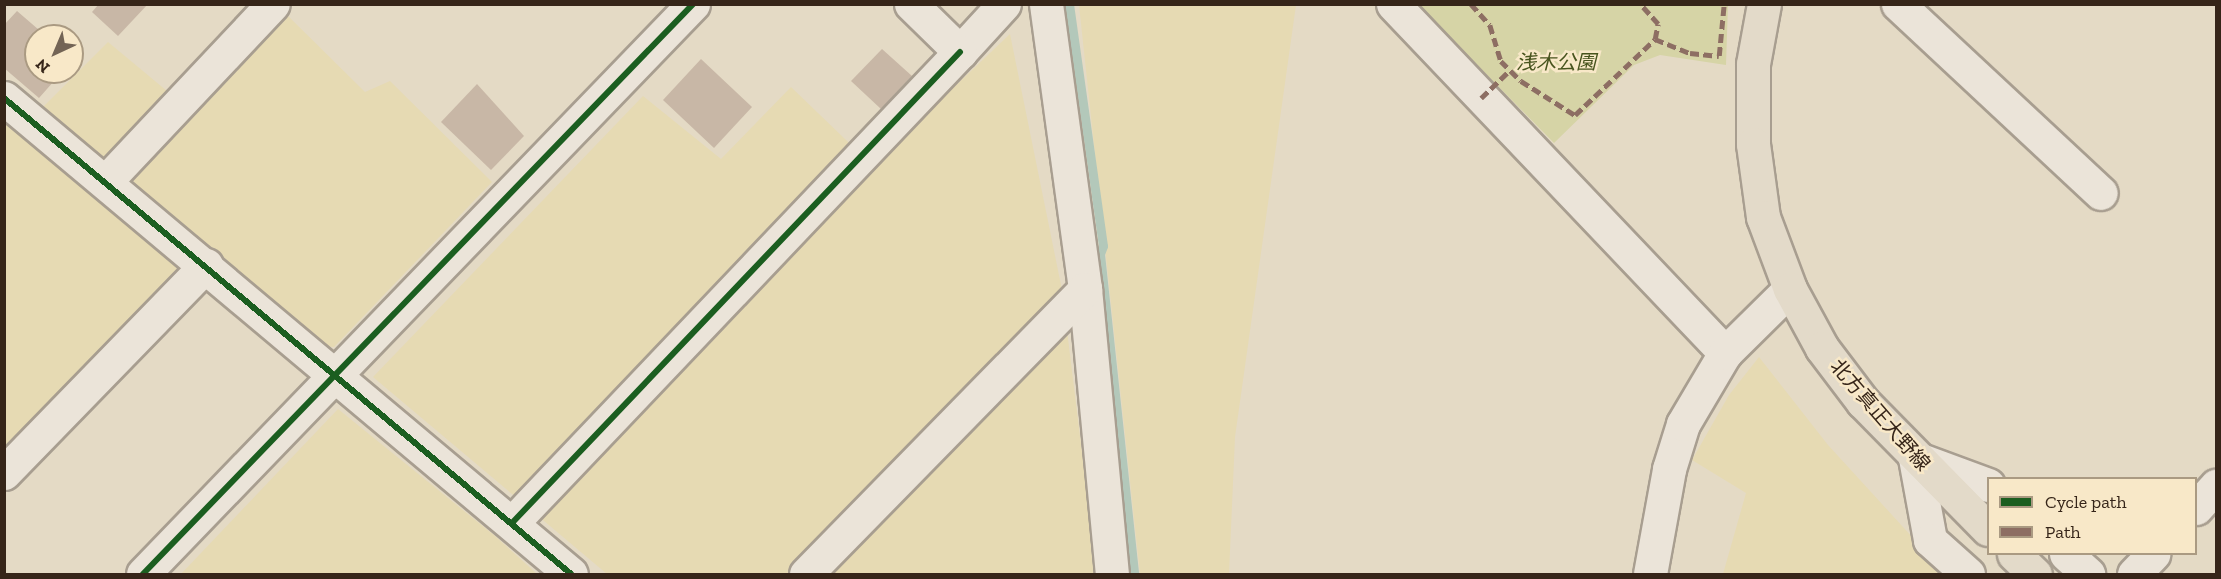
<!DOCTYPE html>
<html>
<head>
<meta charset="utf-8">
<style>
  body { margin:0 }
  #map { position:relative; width:2221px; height:579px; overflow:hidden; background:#e4dac5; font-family:"Zilla Slab","Noto Sans JP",serif }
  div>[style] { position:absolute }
  .farmland>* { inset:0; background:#e6dab3 }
  .green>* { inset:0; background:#d6d4a6 }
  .stream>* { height:9px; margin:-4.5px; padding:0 4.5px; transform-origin:4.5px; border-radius:4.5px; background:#b3c8ba }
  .building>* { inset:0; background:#c8b7a6 }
  .roads { filter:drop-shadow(2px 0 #a89e90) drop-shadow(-2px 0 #a89e90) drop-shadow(0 2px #a89e90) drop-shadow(0 -2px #a89e90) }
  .minor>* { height:33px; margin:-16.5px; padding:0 16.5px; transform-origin:16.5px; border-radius:16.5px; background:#ebe4d9 }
  .major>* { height:33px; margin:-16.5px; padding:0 16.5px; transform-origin:16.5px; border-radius:16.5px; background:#e3dac9 }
  .quiet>* { height:4.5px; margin-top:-2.25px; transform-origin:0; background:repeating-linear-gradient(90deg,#8d6e63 0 9px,transparent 0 13.5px) }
  .cycleway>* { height:6px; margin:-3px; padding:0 3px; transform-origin:3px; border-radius:3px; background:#1b5e20 }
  span { translate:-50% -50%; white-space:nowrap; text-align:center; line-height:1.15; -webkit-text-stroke:5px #f8e8c8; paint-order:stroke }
  .park-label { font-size:20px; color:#48541e; font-style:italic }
  .street-label { font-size:20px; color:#362519 }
  .frame { position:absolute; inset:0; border:6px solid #362519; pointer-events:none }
  .legend { position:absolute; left:1987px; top:477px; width:210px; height:78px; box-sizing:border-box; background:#f8e8c8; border:2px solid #aa9a82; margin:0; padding:8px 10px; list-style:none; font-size:18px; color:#362519 }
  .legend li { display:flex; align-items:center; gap:12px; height:30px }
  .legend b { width:30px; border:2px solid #aa9a82 }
  .north { position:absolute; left:24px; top:24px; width:60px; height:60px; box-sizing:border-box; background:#f8e8c8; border:2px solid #aa9a82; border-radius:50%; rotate:224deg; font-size:16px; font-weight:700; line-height:24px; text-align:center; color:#362519 }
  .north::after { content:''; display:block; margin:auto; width:21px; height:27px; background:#736455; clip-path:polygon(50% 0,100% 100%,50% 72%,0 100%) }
</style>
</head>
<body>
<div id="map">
  <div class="farmland">
    <i style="clip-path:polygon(1079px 5px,1296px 5px,1235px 437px,1229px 574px,1140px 574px)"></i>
    <i style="clip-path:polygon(283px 11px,365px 92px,390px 81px,492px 182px,334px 347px,313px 346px,130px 187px,135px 163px)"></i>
    <i style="clip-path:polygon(1010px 34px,1062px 290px,1097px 574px,607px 574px,373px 377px,643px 96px,721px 159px,791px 87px,872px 165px)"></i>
    <i style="clip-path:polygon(108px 42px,173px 96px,115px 159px,99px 160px,43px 107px)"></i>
    <i style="clip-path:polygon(5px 108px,182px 258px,180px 274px,5px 458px)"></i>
    <i style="clip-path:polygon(1759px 357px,1828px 445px,1946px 574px,1723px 574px,1746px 493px,1692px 460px,1729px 395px)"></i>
    <i style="clip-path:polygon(338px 409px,495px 536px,537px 574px,181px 574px)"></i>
  </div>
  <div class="green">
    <i style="clip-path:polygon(1418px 5px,1728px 5px,1726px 65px,1660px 55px,1634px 65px,1554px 143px)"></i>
  </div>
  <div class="stream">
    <i style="left:1069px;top:4px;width:244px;rotate:82deg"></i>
    <i style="left:1103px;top:246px;width:9px;rotate:111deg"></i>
    <i style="left:1100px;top:254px;width:322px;rotate:83.9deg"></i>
  </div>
  <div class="building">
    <i style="clip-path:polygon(99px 4px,148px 4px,118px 36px,92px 12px)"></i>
    <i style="clip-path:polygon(17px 11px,46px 36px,36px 36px,36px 72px,62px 72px,39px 98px,4px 68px,4px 25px)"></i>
    <i style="clip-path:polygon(882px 49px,912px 76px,881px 109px,851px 81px)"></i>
    <i style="clip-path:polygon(701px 59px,752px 107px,714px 148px,663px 100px)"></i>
    <i style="clip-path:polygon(477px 84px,524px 136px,491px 170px,441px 122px)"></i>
  </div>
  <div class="roads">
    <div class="minor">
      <i style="left:911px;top:4px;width:69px;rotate:44.4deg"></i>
      <i style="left:960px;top:52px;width:65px;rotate:-47.5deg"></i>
      <i style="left:1046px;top:4px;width:288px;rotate:82.2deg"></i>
      <i style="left:1085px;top:289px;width:286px;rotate:84.6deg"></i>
      <i style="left:1393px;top:4px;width:482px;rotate:46.4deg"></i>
      <i style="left:1898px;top:4px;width:277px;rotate:43deg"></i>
      <i style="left:4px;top:98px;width:740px;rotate:40.01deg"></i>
      <i style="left:106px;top:181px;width:243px;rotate:-46.7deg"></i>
      <i style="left:1915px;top:458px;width:83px;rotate:79.6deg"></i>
      <i style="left:1930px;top:540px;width:51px;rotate:41.8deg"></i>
      <i style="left:1915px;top:458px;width:78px;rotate:20.3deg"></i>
      <i style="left:4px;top:473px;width:290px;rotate:-45.8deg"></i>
      <i style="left:2196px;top:508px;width:30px;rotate:-48deg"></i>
      <i style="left:512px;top:523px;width:650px;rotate:-46.43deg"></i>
      <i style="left:2066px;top:554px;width:30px;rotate:42deg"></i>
      <i style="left:143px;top:574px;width:792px;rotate:-46.02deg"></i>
      <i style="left:806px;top:574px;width:399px;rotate:-45.6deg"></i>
      <i style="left:1650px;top:574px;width:107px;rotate:-79.7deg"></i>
      <i style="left:1669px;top:469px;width:47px;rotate:-72.7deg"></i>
      <i style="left:1683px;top:424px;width:82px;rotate:-59.4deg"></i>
      <i style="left:1725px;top:353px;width:91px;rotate:-44.6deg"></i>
      <i style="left:2134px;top:574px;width:28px;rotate:-46deg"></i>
    </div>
    <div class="major">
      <i style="left:1764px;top:4px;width:61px;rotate:100.4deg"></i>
      <i style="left:1753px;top:64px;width:80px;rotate:90deg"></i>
      <i style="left:1753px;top:144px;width:74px;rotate:82.2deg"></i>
      <i style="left:1763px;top:217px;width:77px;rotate:69.4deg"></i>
      <i style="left:1790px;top:289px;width:67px;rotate:61.5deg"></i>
      <i style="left:1822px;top:348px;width:68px;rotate:52.8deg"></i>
      <i style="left:1863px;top:402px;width:178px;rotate:45.5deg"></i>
      <i style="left:2014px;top:554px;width:29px;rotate:44deg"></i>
    </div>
  </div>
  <div class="quiet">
    <i style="left:1471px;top:4px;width:28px;rotate:48deg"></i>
    <i style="left:1490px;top:25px;width:38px;rotate:73deg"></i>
    <i style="left:1501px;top:61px;width:28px;rotate:45deg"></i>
    <i style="left:1521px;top:81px;width:64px;rotate:32.2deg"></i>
    <i style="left:1575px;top:115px;width:110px;rotate:-43.5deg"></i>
    <i style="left:1655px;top:39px;width:15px;rotate:-79deg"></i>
    <i style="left:1658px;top:24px;width:27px;rotate:-132deg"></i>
    <i style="left:1655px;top:39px;width:38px;rotate:22deg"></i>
    <i style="left:1690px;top:53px;width:29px;rotate:6deg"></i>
    <i style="left:1719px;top:56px;width:52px;rotate:-84.5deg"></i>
    <i style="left:1481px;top:98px;width:40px;rotate:-44deg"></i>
  </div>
  <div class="cycleway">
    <i style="left:4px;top:98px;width:740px;rotate:40.01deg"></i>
    <i style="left:512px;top:523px;width:650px;rotate:-46.43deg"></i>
    <i style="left:143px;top:574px;width:792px;rotate:-46.02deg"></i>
  </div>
  <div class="park-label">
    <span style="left:1556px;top:62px">浅木公園</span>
  </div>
  <div class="street-label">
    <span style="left:1880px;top:415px;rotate:49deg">北方真正大野線</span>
  </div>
  <div class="frame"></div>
  <ul class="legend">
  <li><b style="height:8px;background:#1b5e20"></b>Cycle path</li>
  <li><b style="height:8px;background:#8d6e63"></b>Path</li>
  </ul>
  <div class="north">N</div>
</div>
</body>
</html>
